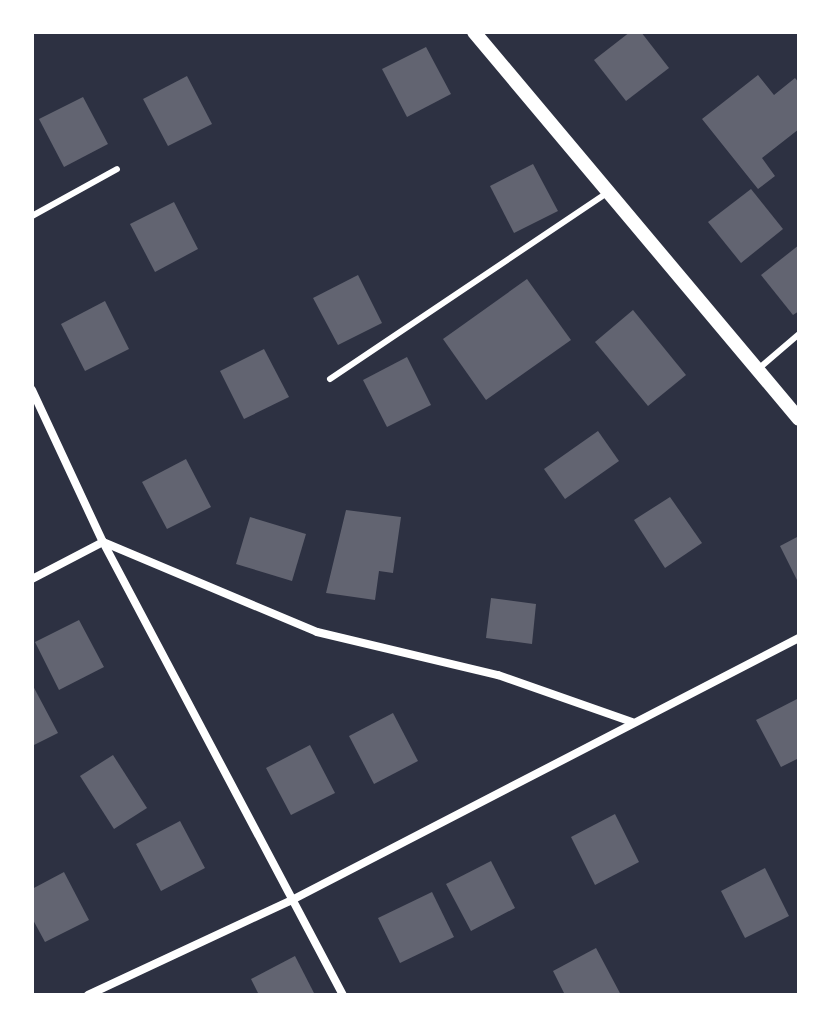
<!DOCTYPE html>
<html>
<head>
<meta charset="utf-8">
<style>
  body { margin:0 }
  #map { position:relative; width:831px; height:1027px; overflow:hidden; background:#2d3142; font-family:"Nunito Sans",sans-serif }
  div>[style] { position:absolute }
  .building>* { inset:0; background:#626471 }
  .service>* { height:6px; margin:-3px; padding:0 3px; transform-origin:3px; border-radius:3px; background:#fff }
  .minor>* { height:8px; margin:-4px; padding:0 4px; transform-origin:4px; border-radius:4px; background:#fff }
  .tertiary>* { height:14px; margin:-7px; padding:0 7px; transform-origin:7px; border-radius:7px; background:#fff }
  span { translate:-50% -50%; white-space:nowrap; text-align:center; line-height:1.15; -webkit-text-stroke:6px #fff; paint-order:stroke }
  .frame { position:absolute; inset:0; border:34px solid #fff; pointer-events:none }
</style>
</head>
<body>
<div id="map">
  <div class="building">
    <i style="clip-path:polygon(630px 32px,641px 32px,669px 68px,626px 101px,594px 60px)"></i>
    <i style="clip-path:polygon(426px 47px,451px 94px,407px 117px,382px 69px)"></i>
    <i style="clip-path:polygon(758px 75px,774px 95px,795px 78px,799px 83px,799px 129px,762px 158px,775px 176px,758px 189px,702px 119px)"></i>
    <i style="clip-path:polygon(187px 76px,212px 124px,168px 146px,143px 99px)"></i>
    <i style="clip-path:polygon(83px 97px,108px 144px,64px 167px,39px 119px)"></i>
    <i style="clip-path:polygon(533px 164px,558px 211px,514px 233px,490px 186px)"></i>
    <i style="clip-path:polygon(751px 189px,783px 229px,741px 263px,708px 222px)"></i>
    <i style="clip-path:polygon(174px 202px,198px 249px,155px 272px,130px 224px)"></i>
    <i style="clip-path:polygon(799px 245px,799px 311px,793px 315px,761px 275px)"></i>
    <i style="clip-path:polygon(358px 275px,382px 323px,338px 345px,313px 298px)"></i>
    <i style="clip-path:polygon(527px 279px,571px 340px,486px 400px,443px 339px)"></i>
    <i style="clip-path:polygon(105px 301px,129px 349px,85px 371px,61px 324px)"></i>
    <i style="clip-path:polygon(633px 310px,686px 375px,648px 406px,595px 342px)"></i>
    <i style="clip-path:polygon(264px 349px,289px 397px,244px 419px,220px 371px)"></i>
    <i style="clip-path:polygon(407px 357px,431px 405px,387px 427px,363px 380px)"></i>
    <i style="clip-path:polygon(598px 431px,619px 461px,565px 499px,544px 469px)"></i>
    <i style="clip-path:polygon(186px 459px,211px 507px,167px 529px,142px 482px)"></i>
    <i style="clip-path:polygon(670px 497px,702px 543px,665px 568px,634px 520px)"></i>
    <i style="clip-path:polygon(346px 510px,401px 517px,393px 573px,379px 571px,375px 600px,326px 593px)"></i>
    <i style="clip-path:polygon(250px 517px,306px 534px,292px 581px,236px 564px)"></i>
    <i style="clip-path:polygon(799px 536px,799px 584px,780px 546px)"></i>
    <i style="clip-path:polygon(491px 598px,536px 604px,532px 644px,486px 638px)"></i>
    <i style="clip-path:polygon(79px 620px,104px 667px,59px 690px,35px 642px)"></i>
    <i style="clip-path:polygon(32px 684px,58px 733px,32px 746px)"></i>
    <i style="clip-path:polygon(799px 698px,799px 758px,781px 767px,756px 720px)"></i>
    <i style="clip-path:polygon(393px 713px,418px 761px,374px 784px,349px 736px)"></i>
    <i style="clip-path:polygon(310px 745px,335px 793px,291px 815px,266px 768px)"></i>
    <i style="clip-path:polygon(113px 755px,147px 808px,114px 829px,80px 776px)"></i>
    <i style="clip-path:polygon(615px 814px,639px 862px,595px 885px,571px 837px)"></i>
    <i style="clip-path:polygon(180px 821px,205px 868px,161px 891px,136px 844px)"></i>
    <i style="clip-path:polygon(491px 861px,515px 908px,471px 931px,446px 884px)"></i>
    <i style="clip-path:polygon(765px 868px,789px 916px,745px 938px,721px 891px)"></i>
    <i style="clip-path:polygon(64px 872px,89px 920px,45px 942px,32px 918px,32px 889px)"></i>
    <i style="clip-path:polygon(432px 892px,454px 937px,400px 963px,378px 918px)"></i>
    <i style="clip-path:polygon(596px 948px,621px 995px,565px 995px,553px 971px)"></i>
    <i style="clip-path:polygon(295px 956px,315px 995px,259px 995px,251px 979px)"></i>
  </div>
  <div class="service">
    <i style="left:32px;top:216px;width:97px;rotate:-28.9deg"></i>
    <i style="left:757px;top:370px;width:55px;rotate:-40.6deg"></i>
    <i style="left:330px;top:379px;width:334px;rotate:-33.9deg"></i>
  </div>
  <div class="minor">
    <i style="left:32px;top:390px;width:168px;rotate:65deg"></i>
    <i style="left:103px;top:542px;width:513px;rotate:62.09deg"></i>
    <i style="left:32px;top:579px;width:80px;rotate:-27.5deg"></i>
    <i style="left:103px;top:542px;width:232px;rotate:22.8deg"></i>
    <i style="left:317px;top:632px;width:186px;rotate:13.4deg"></i>
    <i style="left:498px;top:675px;width:142px;rotate:19.3deg"></i>
    <i style="left:88px;top:995px;width:223px;rotate:-25deg"></i>
    <i style="left:290px;top:901px;width:573px;rotate:-27.33deg"></i>
  </div>
  <div class="tertiary">
    <i style="left:474px;top:32px;width:505px;rotate:49.98deg"></i>
  </div>
  <div class="frame"></div>
</div>
</body>
</html>
